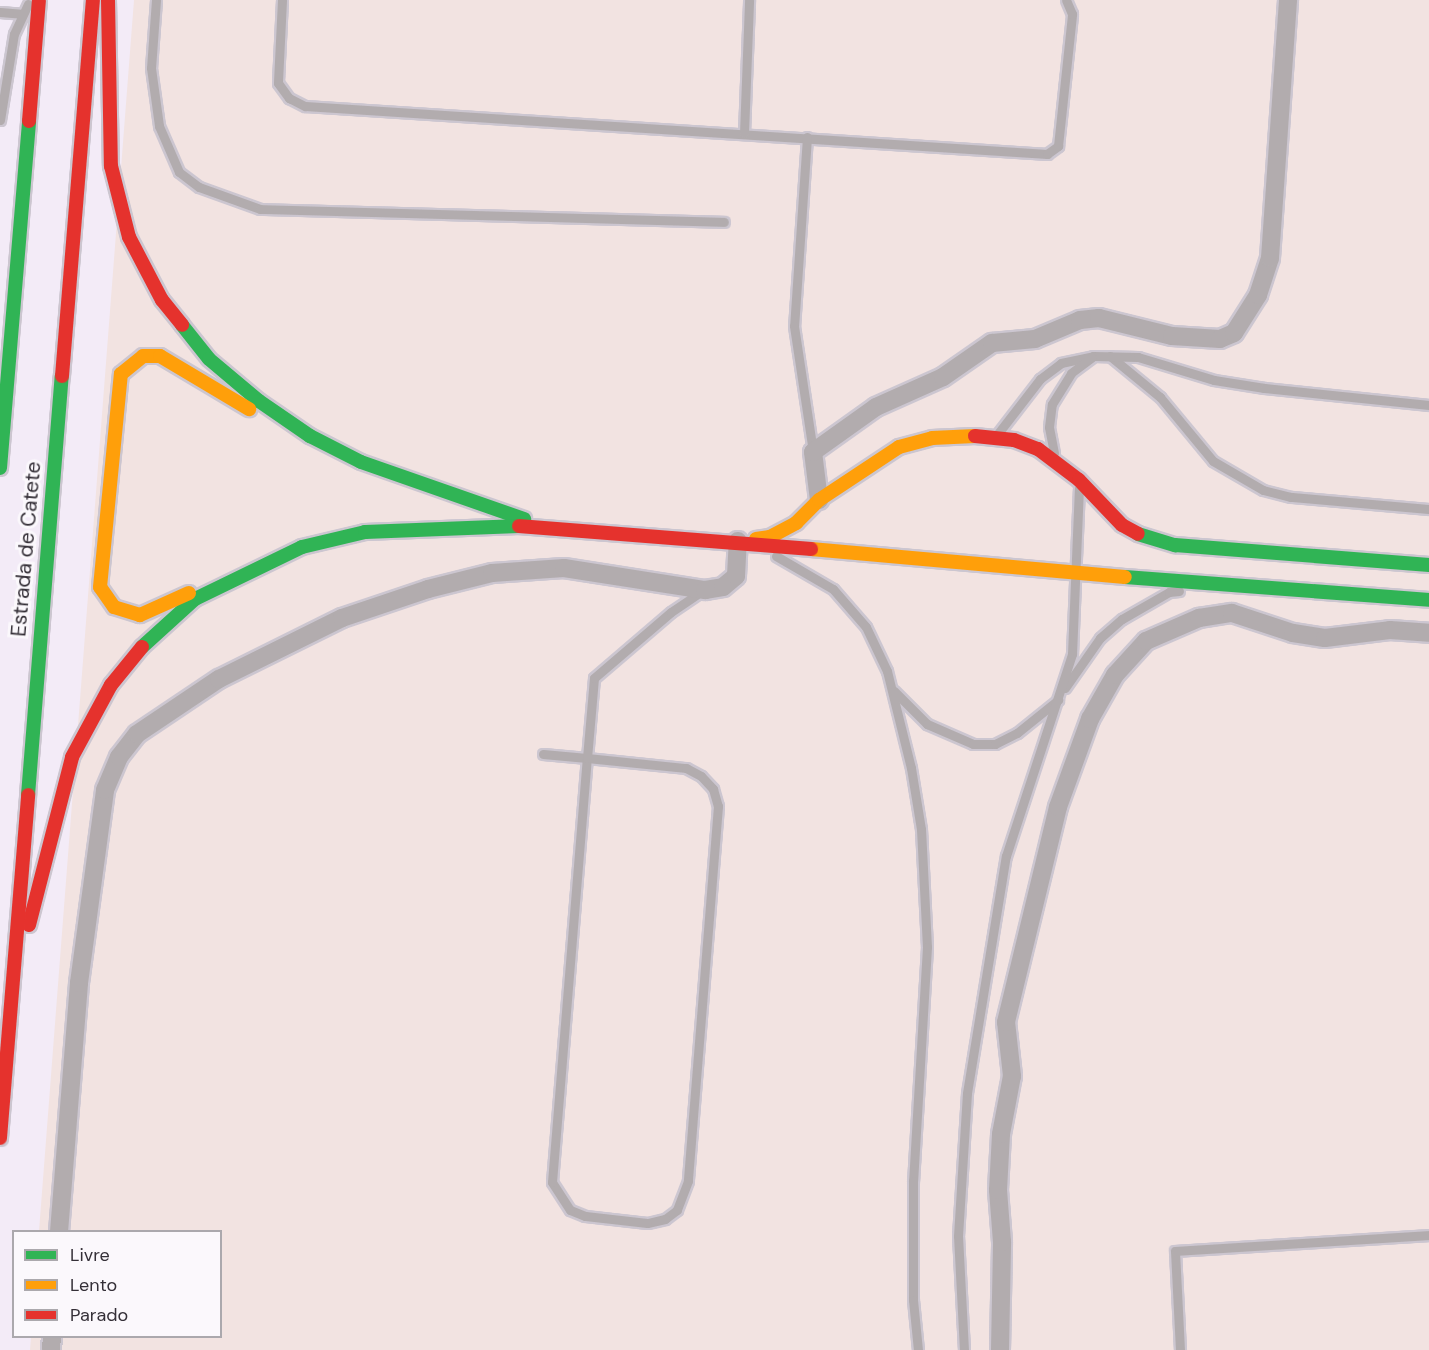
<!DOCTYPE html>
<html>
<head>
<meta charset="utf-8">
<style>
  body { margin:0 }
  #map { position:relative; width:1429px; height:1350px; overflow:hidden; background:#f3ebf7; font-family:"DM Sans",sans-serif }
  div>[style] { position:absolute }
  .industrial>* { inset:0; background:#f2e3e1 }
  .roads { filter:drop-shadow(2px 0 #ccc6d0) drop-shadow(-2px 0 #ccc6d0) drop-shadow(0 2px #ccc6d0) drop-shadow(0 -2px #ccc6d0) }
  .lane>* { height:9px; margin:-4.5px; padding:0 4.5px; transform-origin:4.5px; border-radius:4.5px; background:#b2acae }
  .street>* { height:18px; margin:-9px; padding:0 9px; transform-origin:9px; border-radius:9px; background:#b2acae }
  .fast>* { height:14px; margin:-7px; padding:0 7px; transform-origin:7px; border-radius:7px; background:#30b455 }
  .slow>* { height:14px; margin:-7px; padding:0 7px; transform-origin:7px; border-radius:7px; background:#ff9f0a }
  .jam>* { height:14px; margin:-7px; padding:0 7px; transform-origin:7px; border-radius:7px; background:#e5322d }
  span { translate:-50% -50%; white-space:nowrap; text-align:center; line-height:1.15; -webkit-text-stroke:6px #fbf8fc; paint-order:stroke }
  .street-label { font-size:21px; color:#342f37 }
  .legend { position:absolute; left:12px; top:1230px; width:210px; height:108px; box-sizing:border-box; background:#fbf8fc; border:2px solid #aba8ad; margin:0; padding:8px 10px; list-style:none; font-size:18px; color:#342f37 }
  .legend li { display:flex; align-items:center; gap:12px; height:30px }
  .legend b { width:30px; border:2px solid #aba8ad }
</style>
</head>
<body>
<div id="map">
  <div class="industrial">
    <i style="clip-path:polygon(134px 0,1429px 0,1429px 1350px,30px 1350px,31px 1337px,220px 1336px,220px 1232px,39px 1231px)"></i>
  </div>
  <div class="roads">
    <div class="lane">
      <i style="left:156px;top:0;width:68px;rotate:94.2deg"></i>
      <i style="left:151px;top:68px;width:59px;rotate:82.1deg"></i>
      <i style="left:159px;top:126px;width:50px;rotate:66.5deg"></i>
      <i style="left:179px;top:172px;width:25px;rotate:37deg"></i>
      <i style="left:199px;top:187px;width:65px;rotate:19.8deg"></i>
      <i style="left:260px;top:209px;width:464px;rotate:1.6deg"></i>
      <i style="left:282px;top:0;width:83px;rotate:92.8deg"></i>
      <i style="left:278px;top:83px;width:19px;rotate:54deg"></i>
      <i style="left:289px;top:98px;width:18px;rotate:27deg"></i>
      <i style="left:305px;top:106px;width:744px;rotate:3.7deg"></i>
      <i style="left:1047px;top:154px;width:14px;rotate:-36deg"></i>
      <i style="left:1058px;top:146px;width:133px;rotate:-83.9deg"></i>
      <i style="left:1072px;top:14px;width:15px;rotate:-113deg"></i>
      <i style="left:0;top:12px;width:21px;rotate:5deg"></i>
      <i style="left:0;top:120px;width:87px;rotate:-80.8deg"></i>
      <i style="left:14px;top:34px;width:33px;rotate:-65deg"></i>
      <i style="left:744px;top:133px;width:133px;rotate:-87.8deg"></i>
      <i style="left:807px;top:137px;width:189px;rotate:93.9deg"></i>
      <i style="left:794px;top:326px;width:127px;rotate:81.4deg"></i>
      <i style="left:1110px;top:356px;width:65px;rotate:39.4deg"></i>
      <i style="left:1160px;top:397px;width:83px;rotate:50.4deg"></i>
      <i style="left:1213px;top:461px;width:58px;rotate:30.1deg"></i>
      <i style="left:1263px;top:490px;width:29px;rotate:14deg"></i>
      <i style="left:1291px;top:497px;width:139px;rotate:5deg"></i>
      <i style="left:996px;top:436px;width:72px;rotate:-52.3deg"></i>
      <i style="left:1040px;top:379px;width:26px;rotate:-37deg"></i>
      <i style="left:1061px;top:363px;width:33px;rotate:-12deg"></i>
      <i style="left:1093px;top:356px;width:45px;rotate:1.3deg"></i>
      <i style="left:1138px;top:357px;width:79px;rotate:16.8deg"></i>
      <i style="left:1214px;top:380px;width:51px;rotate:9.1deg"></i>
      <i style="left:1264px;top:388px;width:166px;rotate:5.9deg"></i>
      <i style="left:1054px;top:453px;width:26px;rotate:-101deg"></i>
      <i style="left:1049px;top:427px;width:23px;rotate:-83deg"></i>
      <i style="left:1052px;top:404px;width:36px;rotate:-58deg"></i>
      <i style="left:1071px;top:373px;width:26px;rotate:-37deg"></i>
      <i style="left:776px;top:556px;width:66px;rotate:30.1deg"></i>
      <i style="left:833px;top:589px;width:50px;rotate:49deg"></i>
      <i style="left:866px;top:627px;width:49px;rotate:64.5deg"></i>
      <i style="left:887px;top:671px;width:100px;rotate:76.1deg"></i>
      <i style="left:911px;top:768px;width:62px;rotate:80.7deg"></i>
      <i style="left:921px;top:829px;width:118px;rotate:87.1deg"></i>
      <i style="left:927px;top:947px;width:234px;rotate:93.4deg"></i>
      <i style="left:913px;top:1181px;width:119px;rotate:90deg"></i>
      <i style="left:913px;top:1300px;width:50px;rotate:84.3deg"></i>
      <i style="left:1065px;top:688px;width:61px;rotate:-55deg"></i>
      <i style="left:1100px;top:638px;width:29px;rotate:-41deg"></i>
      <i style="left:1122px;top:619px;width:54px;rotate:-29.9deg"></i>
      <i style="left:1169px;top:592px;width:10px;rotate:-6deg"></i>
      <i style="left:894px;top:691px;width:47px;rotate:45deg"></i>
      <i style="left:927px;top:724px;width:50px;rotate:23.5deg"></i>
      <i style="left:973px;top:744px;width:22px"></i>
      <i style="left:995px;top:744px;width:25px;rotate:-27deg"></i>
      <i style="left:1017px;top:733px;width:53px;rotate:-38.8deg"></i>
      <i style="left:543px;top:754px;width:44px;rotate:5.2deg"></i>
      <i style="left:587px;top:758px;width:100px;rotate:5.8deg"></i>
      <i style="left:686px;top:768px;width:17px;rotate:28deg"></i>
      <i style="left:701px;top:776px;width:18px;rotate:47deg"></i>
      <i style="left:713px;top:789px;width:18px;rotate:74deg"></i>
      <i style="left:718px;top:806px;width:376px;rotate:94.6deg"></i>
      <i style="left:688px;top:1181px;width:31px;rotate:111deg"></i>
      <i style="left:677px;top:1210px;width:15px;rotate:143deg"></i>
      <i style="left:665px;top:1219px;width:18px;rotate:167deg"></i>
      <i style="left:647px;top:1223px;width:62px;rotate:-173.6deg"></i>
      <i style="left:585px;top:1216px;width:16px;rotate:-158deg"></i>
      <i style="left:570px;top:1210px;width:33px;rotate:-123deg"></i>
      <i style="left:552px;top:1182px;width:425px;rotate:-85.3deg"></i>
      <i style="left:587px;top:758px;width:80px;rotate:-85deg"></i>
      <i style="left:594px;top:678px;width:101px;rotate:-40.6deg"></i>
      <i style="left:671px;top:612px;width:40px;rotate:-34deg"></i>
      <i style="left:964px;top:1350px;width:114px;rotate:-93deg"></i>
      <i style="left:958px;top:1236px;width:143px;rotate:-86.4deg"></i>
      <i style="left:967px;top:1093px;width:240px;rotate:-80.7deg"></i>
      <i style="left:1006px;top:856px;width:213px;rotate:-71.9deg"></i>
      <i style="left:1072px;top:654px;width:166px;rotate:-87.6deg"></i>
      <i style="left:1180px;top:1350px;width:99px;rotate:-92.9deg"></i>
      <i style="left:1175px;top:1251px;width:255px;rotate:-3.6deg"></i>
    </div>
    <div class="street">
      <i style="left:819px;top:500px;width:48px;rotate:-97.1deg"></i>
      <i style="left:813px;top:452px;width:77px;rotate:-35.5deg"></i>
      <i style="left:876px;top:407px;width:73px;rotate:-24.1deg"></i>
      <i style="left:943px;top:377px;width:60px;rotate:-34.8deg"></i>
      <i style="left:992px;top:343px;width:43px;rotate:-5.3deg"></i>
      <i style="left:1035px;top:339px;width:49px;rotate:-22.9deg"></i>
      <i style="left:1080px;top:320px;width:19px;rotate:-6deg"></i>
      <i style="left:1099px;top:318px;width:75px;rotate:13.9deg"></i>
      <i style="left:1172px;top:336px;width:48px;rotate:3.6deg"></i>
      <i style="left:1220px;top:339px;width:15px;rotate:-23deg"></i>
      <i style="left:1234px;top:333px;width:45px;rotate:-57.7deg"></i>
      <i style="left:1258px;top:295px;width:39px;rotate:-72deg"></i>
      <i style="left:1270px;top:258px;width:259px;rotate:-86deg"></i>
      <i style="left:59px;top:1232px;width:250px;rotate:-85.4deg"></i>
      <i style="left:79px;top:983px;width:195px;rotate:-82.3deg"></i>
      <i style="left:105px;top:790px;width:36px;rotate:-67deg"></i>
      <i style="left:119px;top:757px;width:29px;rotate:-52deg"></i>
      <i style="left:137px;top:734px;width:99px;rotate:-33.9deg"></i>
      <i style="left:219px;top:679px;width:137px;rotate:-26.4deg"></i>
      <i style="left:342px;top:618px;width:91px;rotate:-18.6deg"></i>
      <i style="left:428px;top:589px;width:66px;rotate:-14deg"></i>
      <i style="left:492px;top:573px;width:72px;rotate:-4deg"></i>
      <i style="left:564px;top:568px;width:143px;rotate:8.9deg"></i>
      <i style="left:705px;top:590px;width:18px;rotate:-9deg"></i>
      <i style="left:723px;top:587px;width:17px;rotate:-40deg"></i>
      <i style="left:736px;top:576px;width:35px;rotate:-87deg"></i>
      <i style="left:51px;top:1350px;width:14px;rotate:-86deg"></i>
      <i style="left:1000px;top:1350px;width:108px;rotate:-88.9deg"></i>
      <i style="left:1002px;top:1242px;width:52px;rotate:-94.4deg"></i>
      <i style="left:998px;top:1190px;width:56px;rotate:-86.9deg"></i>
      <i style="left:1001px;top:1134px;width:59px;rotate:-79.3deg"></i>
      <i style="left:1012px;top:1076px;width:54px;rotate:-96.3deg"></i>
      <i style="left:1006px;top:1022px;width:221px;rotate:-76.4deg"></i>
      <i style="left:1058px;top:807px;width:94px;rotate:-70deg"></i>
      <i style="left:1090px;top:719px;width:51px;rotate:-60.4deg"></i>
      <i style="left:1115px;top:675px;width:46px;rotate:-47.6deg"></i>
      <i style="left:1146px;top:641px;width:58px;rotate:-23.5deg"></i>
      <i style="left:1199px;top:618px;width:33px;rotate:-9deg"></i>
      <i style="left:1232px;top:613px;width:64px;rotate:18.2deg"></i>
      <i style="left:1293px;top:633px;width:32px;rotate:9deg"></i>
      <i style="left:1325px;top:638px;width:65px;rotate:-7deg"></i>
      <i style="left:1390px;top:630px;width:39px;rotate:4deg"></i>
    </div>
    <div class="fast">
      <i style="left:182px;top:325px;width:43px;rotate:51.5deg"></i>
      <i style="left:209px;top:359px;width:65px;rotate:40deg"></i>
      <i style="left:259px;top:401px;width:62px;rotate:34.5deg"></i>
      <i style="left:310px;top:436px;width:57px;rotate:27deg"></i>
      <i style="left:361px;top:462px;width:173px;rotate:19.3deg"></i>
      <i style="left:0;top:468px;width:348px;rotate:-85.2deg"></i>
      <i style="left:1138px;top:534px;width:39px;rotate:17deg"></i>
      <i style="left:1175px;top:545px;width:255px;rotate:4.5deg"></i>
      <i style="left:1125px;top:577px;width:305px;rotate:4.3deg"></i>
      <i style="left:142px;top:647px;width:72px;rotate:-42.2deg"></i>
      <i style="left:195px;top:599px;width:119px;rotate:-25.9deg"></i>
      <i style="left:302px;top:547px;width:65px;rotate:-13.4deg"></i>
      <i style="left:365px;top:532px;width:154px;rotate:-2.2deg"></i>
      <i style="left:28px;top:795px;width:420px;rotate:-85.4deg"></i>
    </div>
    <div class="slow">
      <i style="left:756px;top:539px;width:14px;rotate:-8deg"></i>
      <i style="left:770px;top:537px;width:30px;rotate:-28deg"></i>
      <i style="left:796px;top:523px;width:33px;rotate:-45deg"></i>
      <i style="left:819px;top:500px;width:96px;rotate:-33.5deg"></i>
      <i style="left:899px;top:447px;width:34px;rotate:-15deg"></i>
      <i style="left:932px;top:438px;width:43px;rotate:-2.7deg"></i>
      <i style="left:811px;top:549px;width:315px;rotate:5.1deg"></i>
      <i style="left:189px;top:593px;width:54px;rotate:155.8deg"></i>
      <i style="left:140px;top:615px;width:27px;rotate:-163deg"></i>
      <i style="left:114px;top:607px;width:24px;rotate:-125deg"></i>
      <i style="left:100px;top:587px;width:214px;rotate:-84.4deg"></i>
      <i style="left:121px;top:374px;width:28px;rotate:-39deg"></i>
      <i style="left:143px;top:356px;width:17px"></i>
      <i style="left:160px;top:356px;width:104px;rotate:30.8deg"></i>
    </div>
    <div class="jam">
      <i style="left:108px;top:0;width:166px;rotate:89deg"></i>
      <i style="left:111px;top:166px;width:73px;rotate:75.8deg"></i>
      <i style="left:129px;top:237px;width:71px;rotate:62.4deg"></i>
      <i style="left:162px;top:300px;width:32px;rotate:51deg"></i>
      <i style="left:29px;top:121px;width:121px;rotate:-85.3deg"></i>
      <i style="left:62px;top:376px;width:377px;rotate:-85.3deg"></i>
      <i style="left:975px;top:436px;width:39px;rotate:6deg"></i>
      <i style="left:1014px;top:440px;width:26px;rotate:21deg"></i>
      <i style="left:1038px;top:449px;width:51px;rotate:37.1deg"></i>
      <i style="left:1079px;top:480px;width:62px;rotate:46.3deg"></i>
      <i style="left:1122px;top:525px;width:18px;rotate:29deg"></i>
      <i style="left:519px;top:526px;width:293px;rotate:4.5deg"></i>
      <i style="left:29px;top:925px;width:173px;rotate:-75.6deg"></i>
      <i style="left:72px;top:757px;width:82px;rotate:-61.6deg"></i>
      <i style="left:111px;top:685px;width:49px;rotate:-50.8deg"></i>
      <i style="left:0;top:1138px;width:344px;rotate:-85.3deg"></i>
    </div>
  </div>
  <div class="street-label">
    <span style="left:26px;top:549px;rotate:-85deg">Estrada de Catete</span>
  </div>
  <ul class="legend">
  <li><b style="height:8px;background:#30b455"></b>Livre</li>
  <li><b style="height:8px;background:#ff9f0a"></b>Lento</li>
  <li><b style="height:8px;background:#e5322d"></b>Parado</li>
  </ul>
</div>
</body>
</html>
